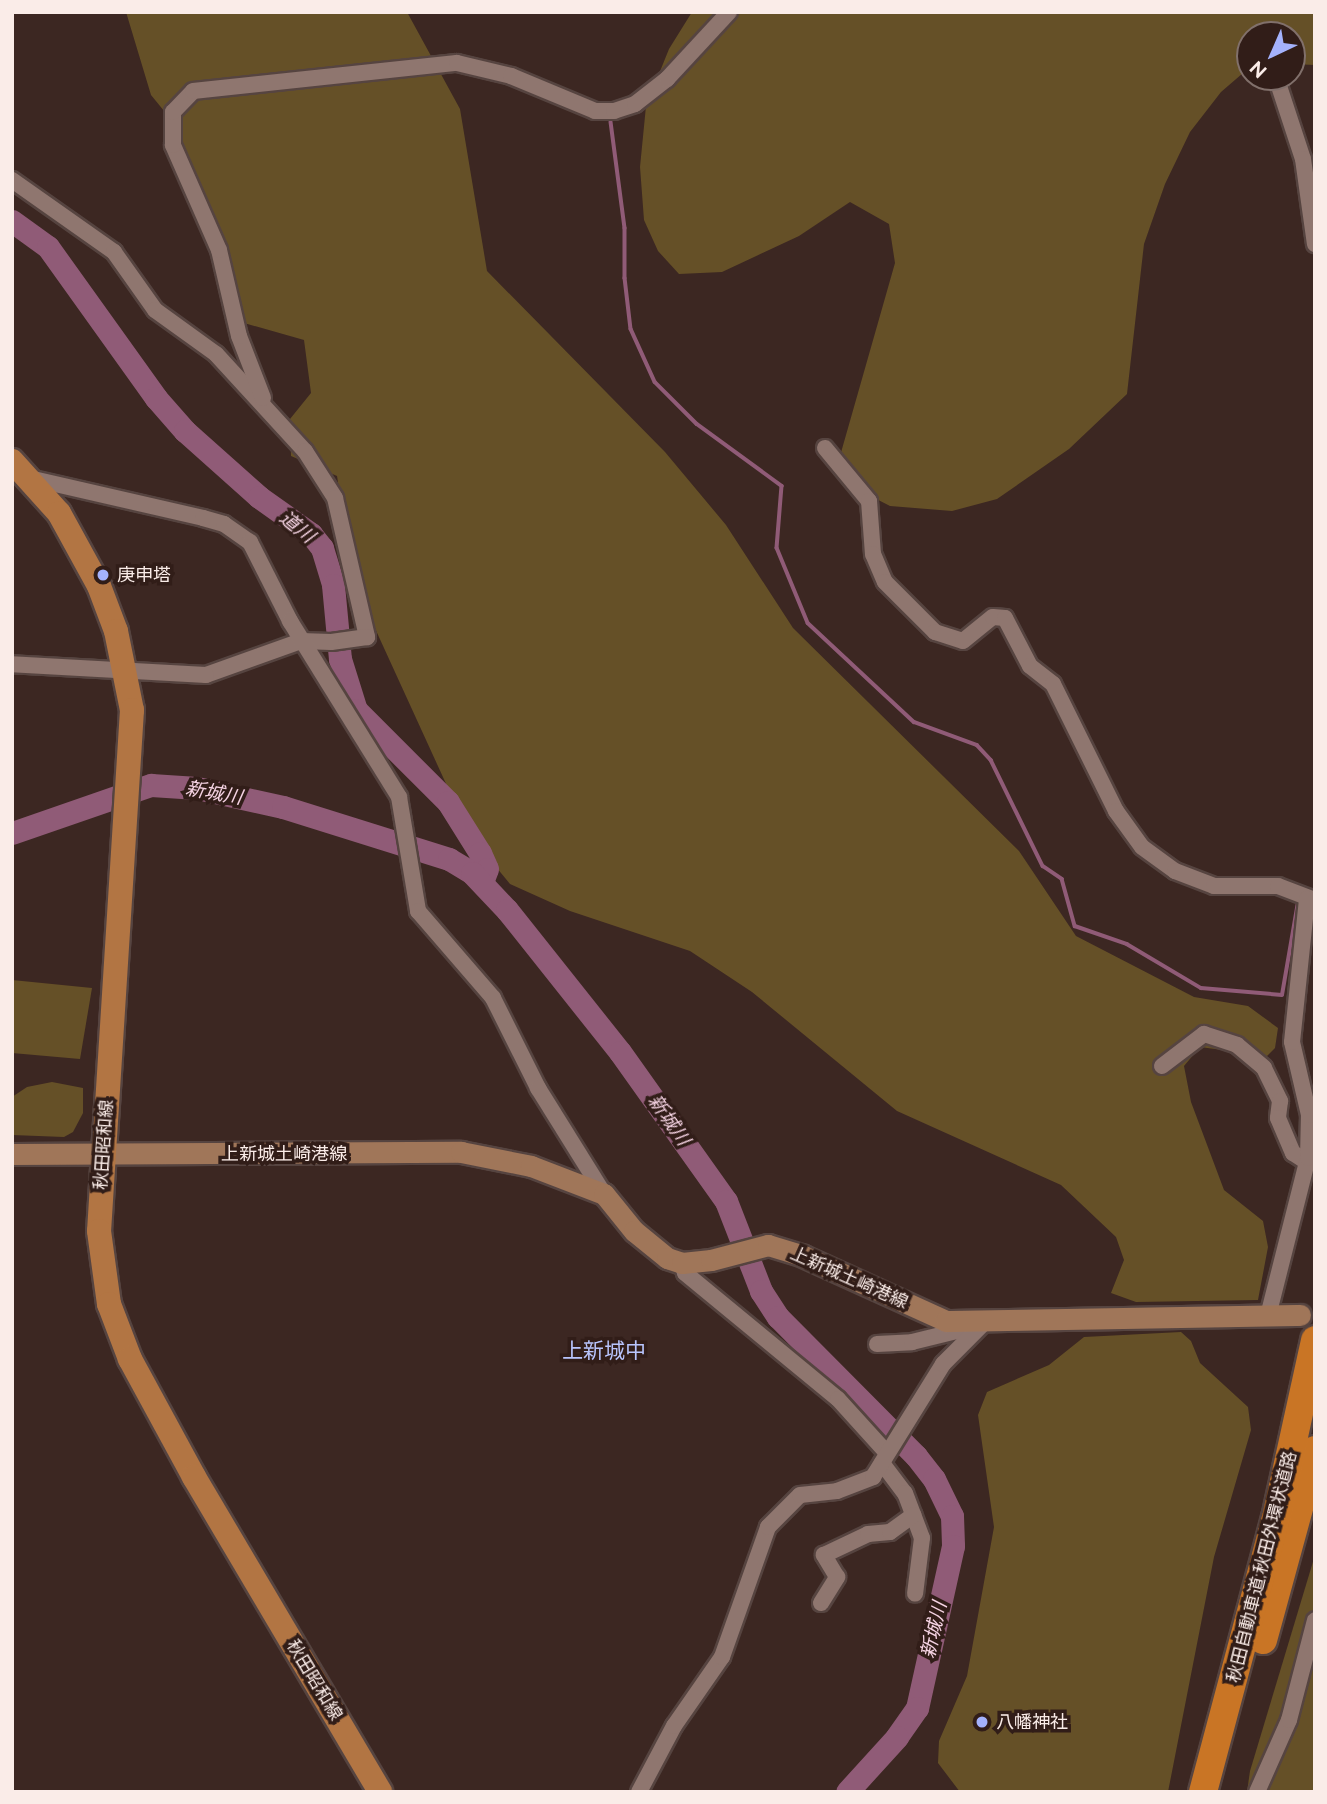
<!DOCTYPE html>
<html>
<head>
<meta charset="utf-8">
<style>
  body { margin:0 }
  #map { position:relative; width:1327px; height:1804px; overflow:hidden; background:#3c2722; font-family:Raleway,"Noto Sans JP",sans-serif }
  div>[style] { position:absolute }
  .green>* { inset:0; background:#655027 }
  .stream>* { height:3.5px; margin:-1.75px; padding:0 1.75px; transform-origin:1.75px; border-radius:1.75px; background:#905b77 }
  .river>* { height:23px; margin:-11.5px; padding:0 11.5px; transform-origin:11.5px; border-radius:11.5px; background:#905b77 }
  .roads { filter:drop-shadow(2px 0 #564440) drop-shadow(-2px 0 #564440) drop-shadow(0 2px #564440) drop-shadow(0 -2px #564440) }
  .minor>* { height:16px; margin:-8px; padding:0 8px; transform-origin:8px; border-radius:8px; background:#8f766f }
  .secondary>* { height:21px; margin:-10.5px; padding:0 10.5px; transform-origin:10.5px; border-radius:10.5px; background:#a07659 }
  .primary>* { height:24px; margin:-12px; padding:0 12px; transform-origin:12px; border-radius:12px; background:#b27543 }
  .motorway>* { height:28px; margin:-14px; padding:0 14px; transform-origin:14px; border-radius:14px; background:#c97525 }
  .dots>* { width:19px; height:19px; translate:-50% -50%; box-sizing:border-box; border:4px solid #311d18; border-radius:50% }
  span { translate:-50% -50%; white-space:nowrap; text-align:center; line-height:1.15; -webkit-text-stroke:7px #311d18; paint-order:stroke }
  .poi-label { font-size:18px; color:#faece8 }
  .left { translate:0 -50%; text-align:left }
  .street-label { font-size:18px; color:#faece8 }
  .water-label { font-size:19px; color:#f6d4e4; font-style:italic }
  .quarter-label { font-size:21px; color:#b8c4fc }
  .frame { position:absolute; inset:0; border:14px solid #faece8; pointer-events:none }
  .north { position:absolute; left:1236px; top:21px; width:70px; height:70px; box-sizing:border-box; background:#311d18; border:2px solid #81706b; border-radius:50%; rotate:224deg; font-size:19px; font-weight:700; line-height:28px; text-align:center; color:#faece8 }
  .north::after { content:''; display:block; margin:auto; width:24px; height:32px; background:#a4b2fc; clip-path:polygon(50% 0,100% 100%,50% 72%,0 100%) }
</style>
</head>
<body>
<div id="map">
  <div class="green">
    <i style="clip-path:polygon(126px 12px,407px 12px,460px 109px,487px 271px,665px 452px,726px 525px,793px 628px,1019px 851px,1076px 936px,1194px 997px,1248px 1006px,1278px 1028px,1275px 1048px,1267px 1056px,1200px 1047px,1184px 1066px,1191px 1102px,1224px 1190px,1263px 1221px,1268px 1247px,1258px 1300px,1136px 1302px,1111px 1293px,1124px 1260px,1116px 1237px,1061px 1185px,897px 1111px,752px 992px,690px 951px,570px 911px,510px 884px,469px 834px,373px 624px,346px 532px,337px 476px,291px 456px,290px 419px,311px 393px,304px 340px,244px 323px,229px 250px,184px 152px,178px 128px,151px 95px)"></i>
    <i style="clip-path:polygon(692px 12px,1315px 12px,1315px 65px,1292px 64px,1292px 35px,1250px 35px,1250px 67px,1221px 92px,1190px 132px,1165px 184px,1144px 244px,1127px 394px,1069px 449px,997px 499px,952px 511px,890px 506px,853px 487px,840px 456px,895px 263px,889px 224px,850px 202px,799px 236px,722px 272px,679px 274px,658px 251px,644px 220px,640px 167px,646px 106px,669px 49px)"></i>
    <i style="clip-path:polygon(12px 980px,92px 988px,80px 1059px,12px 1053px)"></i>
    <i style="clip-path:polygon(52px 1082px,83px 1088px,83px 1113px,73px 1132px,64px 1137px,12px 1135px,12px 1097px,27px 1087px)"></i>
    <i style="clip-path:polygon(1181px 1332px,1191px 1341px,1200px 1363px,1248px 1407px,1251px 1430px,1214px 1557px,1168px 1792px,960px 1792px,938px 1763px,939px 1741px,967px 1676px,994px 1527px,978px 1415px,987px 1392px,1049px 1365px,1084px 1337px)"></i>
    <i style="clip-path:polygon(1315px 1555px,1315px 1792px,1247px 1792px,1250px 1771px)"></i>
  </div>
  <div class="stream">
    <i style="left:611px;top:122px;width:107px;rotate:82.5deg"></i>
    <i style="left:625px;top:228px;width:50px;rotate:90deg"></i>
    <i style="left:625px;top:278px;width:51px;rotate:83.3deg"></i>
    <i style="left:631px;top:329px;width:58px;rotate:65.6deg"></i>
    <i style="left:655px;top:382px;width:59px;rotate:45deg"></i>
    <i style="left:697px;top:424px;width:105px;rotate:36.1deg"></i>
    <i style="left:782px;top:486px;width:62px;rotate:94.6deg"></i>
    <i style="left:777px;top:548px;width:81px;rotate:67.5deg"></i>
    <i style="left:808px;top:623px;width:145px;rotate:43deg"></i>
    <i style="left:914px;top:722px;width:67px;rotate:20.1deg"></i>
    <i style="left:977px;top:745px;width:21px;rotate:47deg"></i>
    <i style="left:991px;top:760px;width:118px;rotate:63.9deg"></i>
    <i style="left:1043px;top:866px;width:23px;rotate:34deg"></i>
    <i style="left:1062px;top:879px;width:49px;rotate:74.5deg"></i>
    <i style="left:1075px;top:926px;width:55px;rotate:19.1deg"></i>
    <i style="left:1127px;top:944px;width:86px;rotate:30.7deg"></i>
    <i style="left:1201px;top:988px;width:81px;rotate:4.9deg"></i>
    <i style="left:1282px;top:995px;width:94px;rotate:-80.2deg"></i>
  </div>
  <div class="river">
    <i style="left:12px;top:221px;width:44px;rotate:35.8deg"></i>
    <i style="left:48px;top:247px;width:186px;rotate:54.4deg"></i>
    <i style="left:156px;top:398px;width:44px;rotate:48.7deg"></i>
    <i style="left:185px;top:431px;width:99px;rotate:41.7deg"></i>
    <i style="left:259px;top:497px;width:64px;rotate:35.4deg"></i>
    <i style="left:311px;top:534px;width:18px;rotate:52deg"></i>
    <i style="left:322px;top:548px;width:39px;rotate:73deg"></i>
    <i style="left:333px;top:585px;width:74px;rotate:84.6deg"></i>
    <i style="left:340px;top:659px;width:53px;rotate:72.6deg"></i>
    <i style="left:356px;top:710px;width:130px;rotate:45deg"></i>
    <i style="left:448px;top:802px;width:60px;rotate:57.9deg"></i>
    <i style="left:480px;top:853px;width:17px;rotate:66deg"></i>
    <i style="left:487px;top:869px;width:14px;rotate:111deg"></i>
    <i style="left:12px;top:833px;width:147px;rotate:-19.1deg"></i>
    <i style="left:151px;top:785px;width:46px;rotate:3.7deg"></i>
    <i style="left:197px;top:788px;width:88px;rotate:12.5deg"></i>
    <i style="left:283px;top:807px;width:174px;rotate:17.4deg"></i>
    <i style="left:449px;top:859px;width:27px;rotate:31deg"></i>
    <i style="left:472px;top:873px;width:51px;rotate:46.6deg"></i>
    <i style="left:507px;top:910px;width:181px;rotate:51.5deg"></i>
    <i style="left:620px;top:1052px;width:183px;rotate:54.6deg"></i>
    <i style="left:726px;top:1201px;width:97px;rotate:68.7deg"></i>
    <i style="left:761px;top:1291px;width:31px;rotate:57deg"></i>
    <i style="left:778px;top:1317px;width:196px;rotate:45.2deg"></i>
    <i style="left:916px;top:1456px;width:29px;rotate:52deg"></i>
    <i style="left:934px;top:1479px;width:41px;rotate:64.1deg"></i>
    <i style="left:952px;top:1516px;width:30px;rotate:88deg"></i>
    <i style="left:953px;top:1546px;width:166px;rotate:102.5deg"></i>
    <i style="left:917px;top:1708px;width:35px;rotate:125deg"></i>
    <i style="left:897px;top:1737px;width:74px;rotate:132.3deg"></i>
  </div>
  <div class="roads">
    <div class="minor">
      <i style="left:1276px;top:77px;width:86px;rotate:71.8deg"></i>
      <i style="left:1303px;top:159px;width:86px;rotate:82deg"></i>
      <i style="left:12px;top:180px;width:125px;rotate:35.2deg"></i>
      <i style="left:114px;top:252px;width:71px;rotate:54.7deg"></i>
      <i style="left:155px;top:310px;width:75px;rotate:35.8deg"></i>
      <i style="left:216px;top:354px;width:132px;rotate:47.5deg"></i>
      <i style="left:305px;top:451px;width:56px;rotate:57.4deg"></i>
      <i style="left:335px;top:498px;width:143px;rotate:77deg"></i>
      <i style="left:367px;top:637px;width:36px;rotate:172deg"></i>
      <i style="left:331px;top:642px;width:30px;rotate:-178deg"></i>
      <i style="left:301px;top:641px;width:101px;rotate:160.3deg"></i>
      <i style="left:206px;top:675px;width:194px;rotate:-176.8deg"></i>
      <i style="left:263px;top:398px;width:66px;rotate:-111.2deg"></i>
      <i style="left:239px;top:336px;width:88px;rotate:-103.1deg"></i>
      <i style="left:219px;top:250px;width:115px;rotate:-113.7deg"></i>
      <i style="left:173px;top:145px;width:33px;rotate:-90deg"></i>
      <i style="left:173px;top:112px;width:29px;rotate:-46deg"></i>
      <i style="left:193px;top:91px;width:265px;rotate:-6.1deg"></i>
      <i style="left:457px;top:63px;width:56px;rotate:13.5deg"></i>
      <i style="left:511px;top:76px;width:91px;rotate:22.6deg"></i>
      <i style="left:595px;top:111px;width:19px"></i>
      <i style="left:614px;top:111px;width:22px;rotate:-18deg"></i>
      <i style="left:635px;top:104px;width:41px;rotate:-38deg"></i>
      <i style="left:667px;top:79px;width:91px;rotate:-47.2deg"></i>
      <i style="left:825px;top:448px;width:69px;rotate:50.3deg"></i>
      <i style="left:869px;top:501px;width:53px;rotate:85.7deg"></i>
      <i style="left:873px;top:554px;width:30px;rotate:67deg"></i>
      <i style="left:885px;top:582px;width:71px;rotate:45deg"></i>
      <i style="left:935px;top:632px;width:29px;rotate:18deg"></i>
      <i style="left:963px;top:641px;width:38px;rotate:-39deg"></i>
      <i style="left:993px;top:617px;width:12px;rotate:5deg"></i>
      <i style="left:1005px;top:618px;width:54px;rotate:62.5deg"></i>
      <i style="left:1030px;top:666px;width:29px;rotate:38deg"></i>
      <i style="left:1053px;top:684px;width:142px;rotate:63.6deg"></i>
      <i style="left:1116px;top:811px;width:44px;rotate:54.2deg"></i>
      <i style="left:1142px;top:847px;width:41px;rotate:36deg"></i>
      <i style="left:1175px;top:871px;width:42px;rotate:21deg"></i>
      <i style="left:1214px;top:886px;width:64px"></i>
      <i style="left:1278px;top:886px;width:40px;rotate:21deg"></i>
      <i style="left:29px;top:478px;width:179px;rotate:12.9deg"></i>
      <i style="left:203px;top:518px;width:22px;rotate:16deg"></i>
      <i style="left:224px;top:524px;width:32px;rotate:35deg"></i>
      <i style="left:250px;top:542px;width:89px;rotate:63.1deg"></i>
      <i style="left:290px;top:621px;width:207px;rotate:58.2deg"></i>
      <i style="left:399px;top:797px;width:116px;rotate:80.5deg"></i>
      <i style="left:418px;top:911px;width:115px;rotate:49.2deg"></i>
      <i style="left:493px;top:998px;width:101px;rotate:63.4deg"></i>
      <i style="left:538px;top:1088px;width:125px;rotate:58.1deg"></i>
      <i style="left:1162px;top:1066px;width:53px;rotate:-37.3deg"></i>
      <i style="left:1204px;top:1034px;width:35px;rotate:18deg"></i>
      <i style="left:1237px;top:1045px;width:35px;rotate:40deg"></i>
      <i style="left:1264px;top:1068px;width:37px;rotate:64deg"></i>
      <i style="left:1280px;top:1101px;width:17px;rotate:97deg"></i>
      <i style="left:1278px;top:1118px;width:38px;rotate:67deg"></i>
      <i style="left:1293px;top:1153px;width:17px;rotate:33deg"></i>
      <i style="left:682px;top:1263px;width:10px;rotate:73deg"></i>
      <i style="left:685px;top:1273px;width:198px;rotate:39.5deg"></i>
      <i style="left:838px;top:1399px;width:72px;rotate:47.8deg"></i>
      <i style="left:1269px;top:1312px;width:159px;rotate:-75.8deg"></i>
      <i style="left:1308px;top:1158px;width:43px;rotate:-88.7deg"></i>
      <i style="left:1309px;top:1115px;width:75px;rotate:-103.1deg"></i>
      <i style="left:1292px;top:1042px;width:144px;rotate:-84deg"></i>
      <i style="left:877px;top:1344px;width:35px;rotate:-3deg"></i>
      <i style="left:912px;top:1342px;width:67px;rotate:-13.8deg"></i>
      <i style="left:882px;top:1463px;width:38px;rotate:53deg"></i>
      <i style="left:905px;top:1493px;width:48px;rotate:69.3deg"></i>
      <i style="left:922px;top:1538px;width:56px;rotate:97.1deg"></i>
      <i style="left:821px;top:1603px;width:31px;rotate:-58deg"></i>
      <i style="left:837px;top:1577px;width:26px;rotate:-121deg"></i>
      <i style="left:824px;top:1555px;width:49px;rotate:-25.5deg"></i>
      <i style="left:868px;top:1534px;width:22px;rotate:-5deg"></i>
      <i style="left:890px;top:1532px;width:29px;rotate:-36deg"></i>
      <i style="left:639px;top:1792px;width:75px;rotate:-62.1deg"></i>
      <i style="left:674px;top:1726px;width:84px;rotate:-55.2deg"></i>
      <i style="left:722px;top:1657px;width:138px;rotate:-70.5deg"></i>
      <i style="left:768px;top:1527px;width:45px;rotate:-45deg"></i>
      <i style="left:800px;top:1495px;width:37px;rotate:-6deg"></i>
      <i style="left:837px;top:1491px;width:39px;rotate:-21deg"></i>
      <i style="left:873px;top:1477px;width:133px;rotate:-58.2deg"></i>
      <i style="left:943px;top:1364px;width:57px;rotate:-45deg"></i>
      <i style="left:1257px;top:1792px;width:79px;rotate:-66deg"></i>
      <i style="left:1289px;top:1720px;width:103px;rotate:-75.4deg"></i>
    </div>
    <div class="secondary">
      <i style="left:12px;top:1154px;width:449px;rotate:-0.3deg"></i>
      <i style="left:461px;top:1152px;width:71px;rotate:11.3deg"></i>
      <i style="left:531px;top:1166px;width:78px;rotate:21deg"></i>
      <i style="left:604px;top:1194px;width:48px;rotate:51deg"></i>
      <i style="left:634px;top:1231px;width:43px;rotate:39.3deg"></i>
      <i style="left:667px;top:1258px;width:16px;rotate:18deg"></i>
      <i style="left:682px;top:1263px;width:29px;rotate:-6deg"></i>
      <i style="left:711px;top:1260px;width:59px;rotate:-14.7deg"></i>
      <i style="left:768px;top:1245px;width:37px;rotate:17deg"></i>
      <i style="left:803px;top:1256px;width:157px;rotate:24.4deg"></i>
      <i style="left:946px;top:1321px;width:354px;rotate:-1deg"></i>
    </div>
    <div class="primary">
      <i style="left:12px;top:461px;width:70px;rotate:47.9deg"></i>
      <i style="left:59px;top:513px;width:83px;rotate:61.3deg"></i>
      <i style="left:99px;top:586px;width:48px;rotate:69.3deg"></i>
      <i style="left:116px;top:631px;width:81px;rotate:78.6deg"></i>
      <i style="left:132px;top:710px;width:522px;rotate:93.62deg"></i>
      <i style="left:99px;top:1231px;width:74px;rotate:82.2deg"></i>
      <i style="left:109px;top:1304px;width:59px;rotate:69.1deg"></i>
      <i style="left:130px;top:1359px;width:134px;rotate:61.5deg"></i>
      <i style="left:194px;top:1477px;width:366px;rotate:59.4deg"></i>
    </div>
    <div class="motorway">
      <i style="left:1263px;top:1640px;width:197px;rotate:-74.7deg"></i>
      <i style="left:1203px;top:1792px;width:284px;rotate:-75.1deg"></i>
      <i style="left:1276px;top:1518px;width:182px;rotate:-77.6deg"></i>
    </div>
  </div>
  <div class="dots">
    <i style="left:103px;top:575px;background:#a4b2fc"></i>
    <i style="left:982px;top:1722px;background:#a4b2fc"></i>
  </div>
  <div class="poi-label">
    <span class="left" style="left:117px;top:575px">庚申塔</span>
    <span class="left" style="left:996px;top:1722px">八幡神社</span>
  </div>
  <div class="street-label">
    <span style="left:104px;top:1145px;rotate:-86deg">秋田昭和線</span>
    <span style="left:284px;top:1154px">上新城土崎港線</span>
    <span style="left:849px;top:1278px;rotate:24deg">上新城土崎港線</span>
    <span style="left:1262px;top:1567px;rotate:-76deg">秋田自動車道;秋田外環状道路</span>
    <span style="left:314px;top:1680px;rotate:59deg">秋田昭和線</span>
  </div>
  <div class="water-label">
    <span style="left:297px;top:527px;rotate:39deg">道川</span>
    <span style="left:214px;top:793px;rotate:10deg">新城川</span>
    <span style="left:669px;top:1120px;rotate:55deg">新城川</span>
    <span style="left:934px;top:1630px;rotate:-77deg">新城川</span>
  </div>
  <div class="quarter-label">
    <span style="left:604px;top:1351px">上新城中</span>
  </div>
  <div class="frame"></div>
  <div class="north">N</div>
</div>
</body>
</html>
